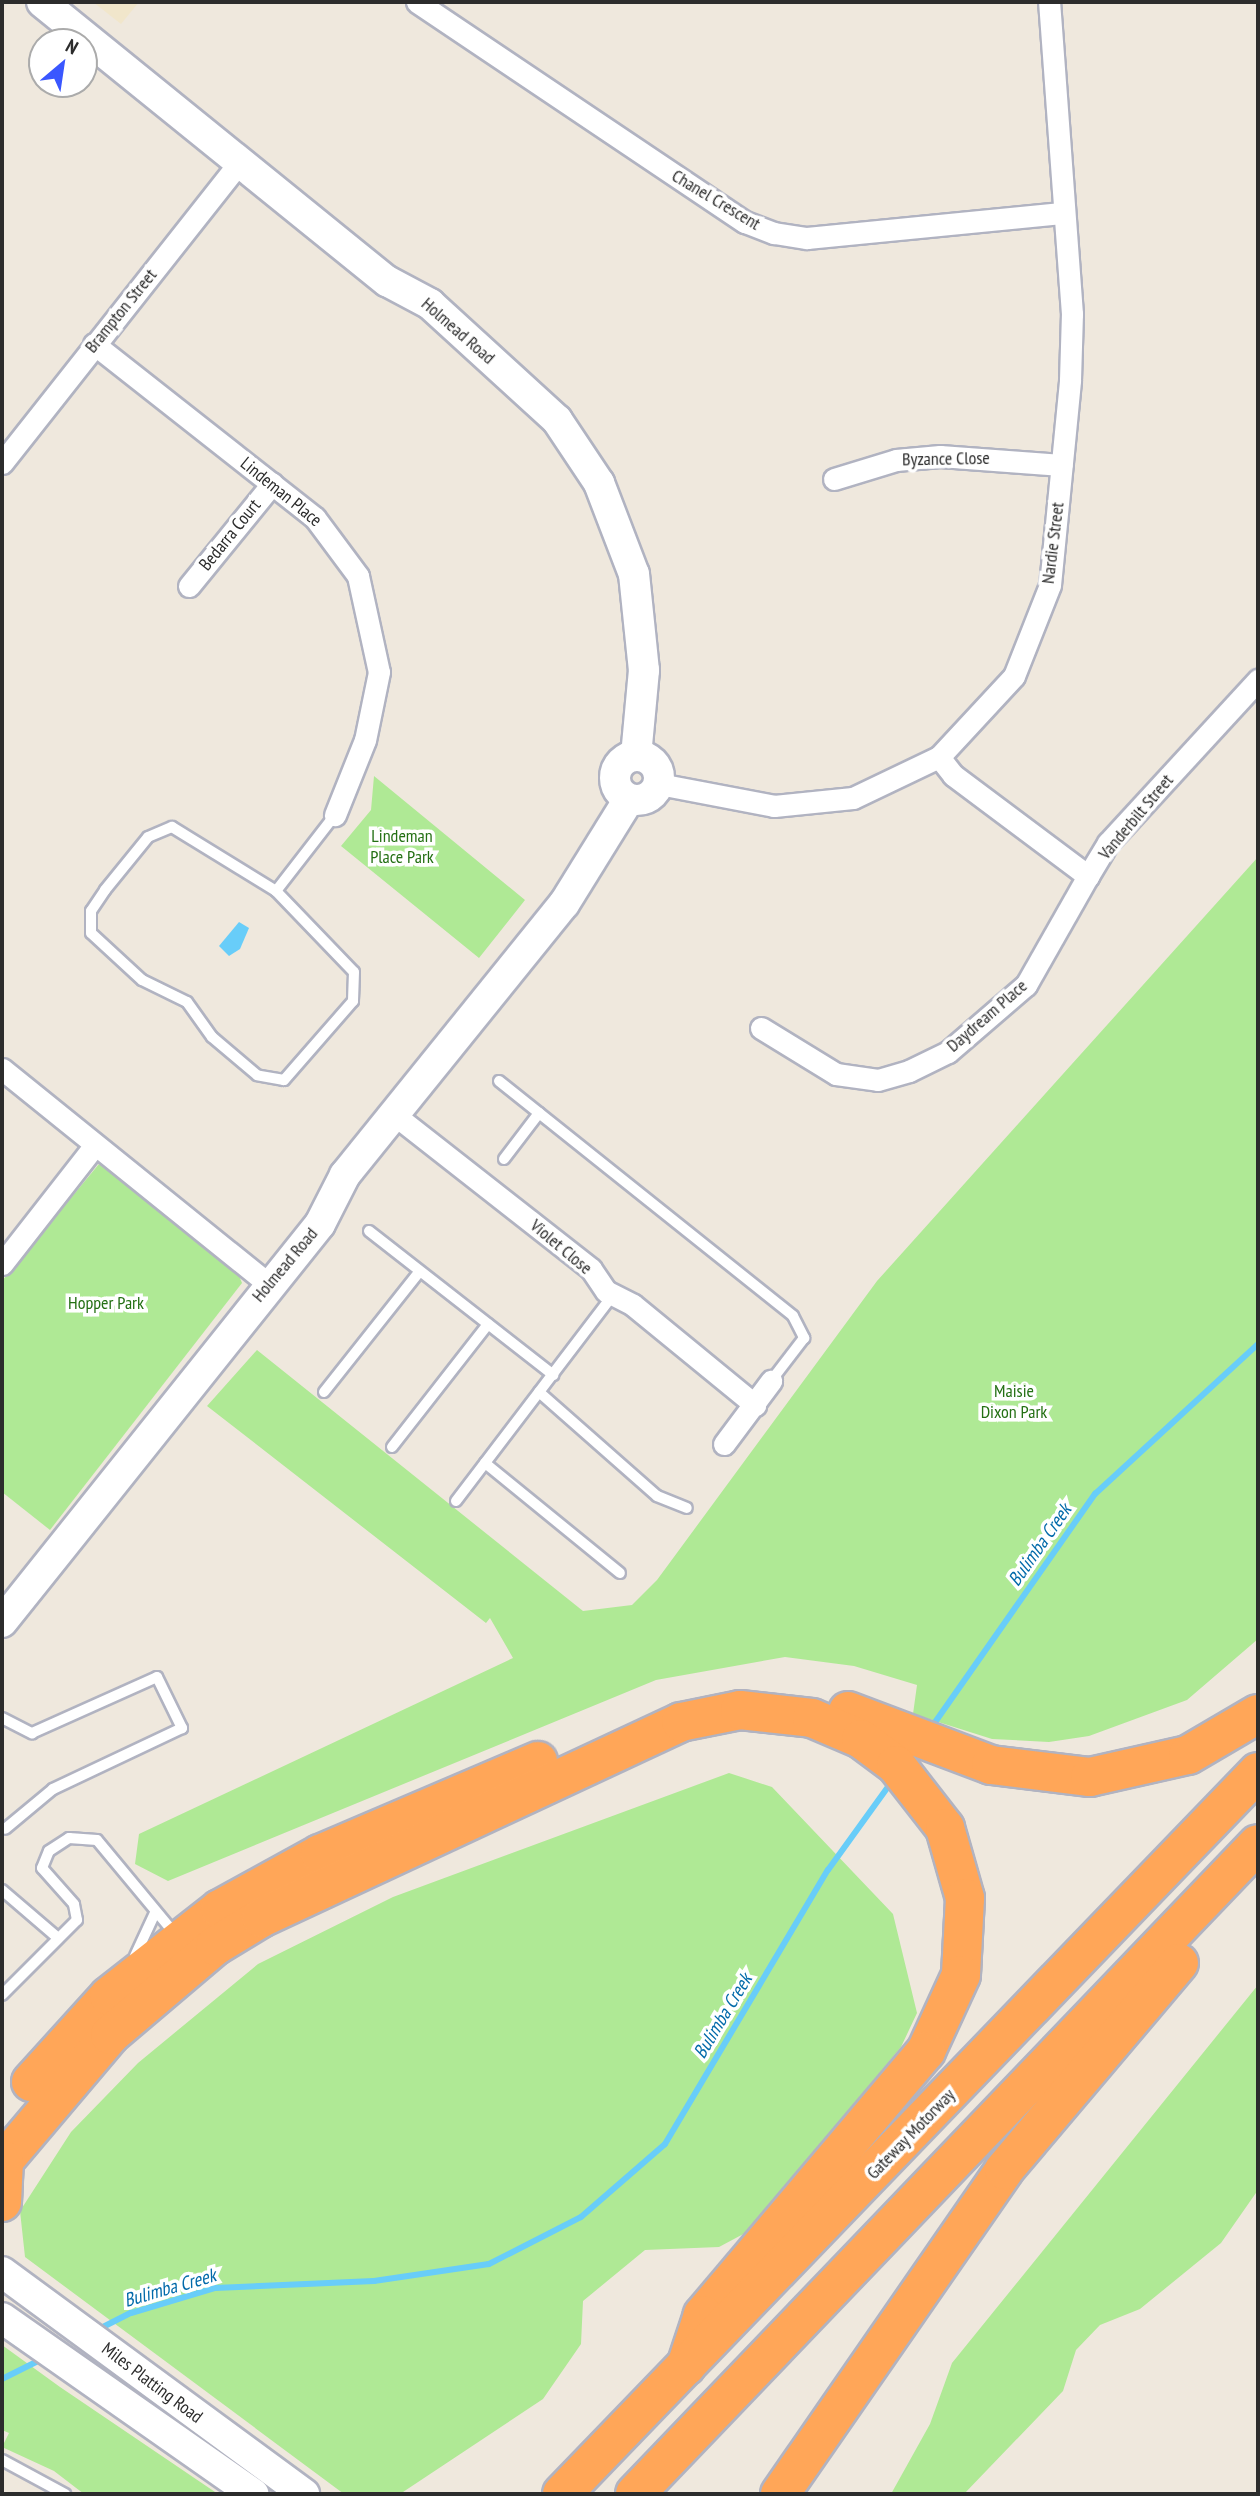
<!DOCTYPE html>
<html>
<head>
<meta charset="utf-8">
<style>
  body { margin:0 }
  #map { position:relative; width:1260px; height:2496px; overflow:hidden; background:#efe8dd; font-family:"PT Sans Narrow",sans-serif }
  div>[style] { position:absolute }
  .education>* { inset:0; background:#f1e6cb }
  .green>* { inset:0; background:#afe995 }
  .water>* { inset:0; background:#68cdf9 }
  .stream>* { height:6px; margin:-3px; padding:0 3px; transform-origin:3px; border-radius:3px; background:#68cdf9 }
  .roads { filter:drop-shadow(2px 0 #b1b3c1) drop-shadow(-2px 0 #b1b3c1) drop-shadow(0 2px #b1b3c1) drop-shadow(0 -2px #b1b3c1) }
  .lane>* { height:10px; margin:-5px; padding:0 5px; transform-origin:5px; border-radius:5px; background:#fff }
  .street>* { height:21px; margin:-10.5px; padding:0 10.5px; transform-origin:10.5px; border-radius:10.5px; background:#fff }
  .secondary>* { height:30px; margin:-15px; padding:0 15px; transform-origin:15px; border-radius:15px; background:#fff }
  .secondary>.ring { margin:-15px; padding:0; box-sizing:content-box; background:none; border:30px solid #fff; border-radius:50% }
  .highway>* { height:38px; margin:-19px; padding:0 19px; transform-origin:19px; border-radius:19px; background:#ffa658 }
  span { translate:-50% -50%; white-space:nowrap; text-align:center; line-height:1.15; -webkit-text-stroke:7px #fff; paint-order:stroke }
  .street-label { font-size:18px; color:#2c2c2c }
  .park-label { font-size:18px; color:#247014 }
  .water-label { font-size:19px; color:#026aaa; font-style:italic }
  .frame { position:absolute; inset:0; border:4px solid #2c2c2c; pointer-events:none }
  .north { position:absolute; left:28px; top:28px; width:70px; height:70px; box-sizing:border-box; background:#fff; border:2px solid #ababab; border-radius:50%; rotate:29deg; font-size:19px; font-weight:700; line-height:28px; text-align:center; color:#2c2c2c }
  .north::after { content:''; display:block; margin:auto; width:24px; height:32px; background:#3a57ff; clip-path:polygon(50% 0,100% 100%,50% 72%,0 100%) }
</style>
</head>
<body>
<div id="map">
  <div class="education">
    <i style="clip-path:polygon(93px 2px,139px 2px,121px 24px)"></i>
  </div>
  <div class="green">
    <i style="clip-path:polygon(374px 776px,525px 900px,479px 958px,341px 846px,371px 810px)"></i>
    <i style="clip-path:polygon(1258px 857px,1258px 1639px,1187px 1700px,1089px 1736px,1049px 1742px,992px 1739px,913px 1714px,917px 1685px,854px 1666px,785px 1657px,656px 1680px,168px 1881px,135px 1864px,139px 1834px,513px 1658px,490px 1618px,486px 1623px,207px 1406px,257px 1350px,583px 1611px,632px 1605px,657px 1580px,877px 1281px)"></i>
    <i style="clip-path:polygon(99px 1164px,237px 1271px,242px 1283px,50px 1530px,2px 1492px,2px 1281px)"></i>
    <i style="clip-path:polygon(729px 1773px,772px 1787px,893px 1914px,917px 2013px,901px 2047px,749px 2231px,719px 2247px,645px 2250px,583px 2301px,581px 2344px,543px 2399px,400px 2494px,344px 2494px,25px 2257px,20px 2211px,71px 2132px,138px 2063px,258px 1964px,393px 1897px)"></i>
    <i style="clip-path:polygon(1258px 1985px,1258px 2190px,1221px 2243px,1140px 2309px,1100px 2325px,1076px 2350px,1063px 2391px,964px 2494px,891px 2494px,930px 2424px,952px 2363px)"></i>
    <i style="clip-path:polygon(2px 2345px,60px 2387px,218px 2494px,84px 2494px,54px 2471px,2px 2447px,9px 2433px,2px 2430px)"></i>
  </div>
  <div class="water">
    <i style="clip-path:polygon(239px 922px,249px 928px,240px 949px,229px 956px,219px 946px)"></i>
  </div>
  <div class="stream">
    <i style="left:931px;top:1728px;width:286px;rotate:-55deg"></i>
    <i style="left:1095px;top:1494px;width:222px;rotate:-42.6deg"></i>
    <i style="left:97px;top:2330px;width:38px;rotate:-27deg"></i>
    <i style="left:131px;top:2313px;width:88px;rotate:-16.6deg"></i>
    <i style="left:215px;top:2288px;width:159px;rotate:-2.5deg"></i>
    <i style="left:374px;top:2281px;width:116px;rotate:-8.4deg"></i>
    <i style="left:489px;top:2264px;width:103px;rotate:-27.1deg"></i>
    <i style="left:581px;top:2217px;width:111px;rotate:-41deg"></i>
    <i style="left:665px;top:2144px;width:319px;rotate:-59.3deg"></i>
    <i style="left:828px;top:1870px;width:111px;rotate:-54.2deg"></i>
    <i style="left:2px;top:2379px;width:47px;rotate:-26.6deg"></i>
  </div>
  <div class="roads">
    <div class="lane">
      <i style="left:172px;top:827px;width:122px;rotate:31.6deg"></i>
      <i style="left:276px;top:891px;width:112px;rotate:46.1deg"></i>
      <i style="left:354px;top:972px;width:29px;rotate:92deg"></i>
      <i style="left:353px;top:1001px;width:105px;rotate:131.1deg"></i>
      <i style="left:284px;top:1080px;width:27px;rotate:-170deg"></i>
      <i style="left:257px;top:1075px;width:59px;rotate:-139.8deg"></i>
      <i style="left:212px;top:1037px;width:43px;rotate:-125.5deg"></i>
      <i style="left:187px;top:1002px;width:50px;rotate:-153.9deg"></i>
      <i style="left:142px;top:980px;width:69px;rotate:-137.3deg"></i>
      <i style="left:91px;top:933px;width:22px;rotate:-90deg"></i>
      <i style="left:91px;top:911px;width:25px;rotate:-56deg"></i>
      <i style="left:105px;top:890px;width:68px;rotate:-50.9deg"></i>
      <i style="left:148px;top:837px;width:26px;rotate:-23deg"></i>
      <i style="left:276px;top:891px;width:96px;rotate:-52.2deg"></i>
      <i style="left:499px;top:1081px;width:376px;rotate:38.6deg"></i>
      <i style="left:793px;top:1316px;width:25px;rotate:63deg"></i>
      <i style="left:804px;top:1338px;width:54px;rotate:127.5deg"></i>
      <i style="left:504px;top:1159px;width:58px;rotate:-52.7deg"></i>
      <i style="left:369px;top:1231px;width:234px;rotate:38deg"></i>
      <i style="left:324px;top:1392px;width:154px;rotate:-51.6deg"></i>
      <i style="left:539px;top:1392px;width:157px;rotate:41.4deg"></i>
      <i style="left:657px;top:1496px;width:32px;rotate:22deg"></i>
      <i style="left:392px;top:1447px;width:156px;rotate:-52deg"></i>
      <i style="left:485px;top:1463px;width:174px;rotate:39.2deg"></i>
      <i style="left:456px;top:1501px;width:259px;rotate:-52.7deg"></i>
      <i style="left:2px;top:1718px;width:34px;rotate:27deg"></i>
      <i style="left:32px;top:1733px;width:137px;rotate:-24.1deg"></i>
      <i style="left:157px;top:1677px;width:57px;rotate:63.9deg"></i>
      <i style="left:182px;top:1728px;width:143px;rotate:154.7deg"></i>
      <i style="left:53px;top:1789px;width:62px;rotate:140.2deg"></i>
      <i style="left:2px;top:1890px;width:74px;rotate:40.6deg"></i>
      <i style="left:135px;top:1956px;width:47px;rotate:-65.1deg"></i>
      <i style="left:2px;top:1995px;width:106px;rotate:-45deg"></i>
      <i style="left:77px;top:1920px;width:16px;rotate:-101deg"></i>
      <i style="left:74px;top:1904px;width:48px;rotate:-131.6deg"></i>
      <i style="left:42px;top:1868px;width:18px;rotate:-68deg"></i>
      <i style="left:49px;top:1851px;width:24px;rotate:-33deg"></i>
      <i style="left:69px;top:1838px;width:28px;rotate:4deg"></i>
      <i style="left:97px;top:1840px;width:124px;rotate:50.3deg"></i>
      <i style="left:2px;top:2460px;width:72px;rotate:28.4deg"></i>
    </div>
    <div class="street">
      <i style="left:417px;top:2px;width:395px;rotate:33.9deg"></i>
      <i style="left:745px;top:222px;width:31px;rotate:21deg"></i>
      <i style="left:774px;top:233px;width:33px;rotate:9deg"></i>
      <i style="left:807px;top:238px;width:258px;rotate:-5.6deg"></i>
      <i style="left:94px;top:344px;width:281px;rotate:38.2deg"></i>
      <i style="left:315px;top:518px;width:72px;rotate:53.4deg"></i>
      <i style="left:358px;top:576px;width:98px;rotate:77.7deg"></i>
      <i style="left:379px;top:672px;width:69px;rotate:101.6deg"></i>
      <i style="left:365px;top:740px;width:81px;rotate:111.8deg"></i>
      <i style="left:2px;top:463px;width:386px;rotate:-51.7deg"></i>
      <i style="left:834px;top:479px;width:65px;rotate:-17deg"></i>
      <i style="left:896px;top:460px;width:44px;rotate:-5.2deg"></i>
      <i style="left:940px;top:456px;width:122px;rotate:4.2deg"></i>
      <i style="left:189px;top:586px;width:132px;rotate:-50.9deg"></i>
      <i style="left:939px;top:757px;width:23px;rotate:52deg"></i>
      <i style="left:953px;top:775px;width:169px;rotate:36.8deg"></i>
      <i style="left:1088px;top:876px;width:39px;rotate:-59deg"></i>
      <i style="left:1108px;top:843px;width:222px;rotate:-47.4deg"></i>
      <i style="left:659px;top:784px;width:117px;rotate:10.8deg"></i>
      <i style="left:774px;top:806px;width:79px;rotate:-5.8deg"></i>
      <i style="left:853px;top:798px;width:95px;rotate:-25.5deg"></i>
      <i style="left:939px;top:757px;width:110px;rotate:-47.2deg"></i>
      <i style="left:1014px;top:676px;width:98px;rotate:-68.4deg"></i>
      <i style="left:1050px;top:585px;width:206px;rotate:-84.4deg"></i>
      <i style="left:1070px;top:380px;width:66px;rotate:-88.3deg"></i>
      <i style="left:1072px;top:314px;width:313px;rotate:-94.2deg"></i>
      <i style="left:761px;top:1028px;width:88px;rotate:31.5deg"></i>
      <i style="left:836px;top:1074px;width:42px;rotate:8.1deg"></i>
      <i style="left:878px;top:1080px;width:32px;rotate:-16deg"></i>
      <i style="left:909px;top:1071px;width:43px;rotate:-26deg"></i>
      <i style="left:948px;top:1052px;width:103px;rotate:-40.7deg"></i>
      <i style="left:1026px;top:985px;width:125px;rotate:-60.4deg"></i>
      <i style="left:2px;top:1069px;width:342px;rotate:38.9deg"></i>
      <i style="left:396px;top:1116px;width:248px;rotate:38.1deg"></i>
      <i style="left:591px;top:1269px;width:27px;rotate:56deg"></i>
      <i style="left:606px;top:1291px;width:30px;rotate:27deg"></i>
      <i style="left:633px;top:1305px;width:158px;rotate:39.3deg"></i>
      <i style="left:2px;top:1264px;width:151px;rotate:-52deg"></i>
      <i style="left:724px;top:1444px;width:79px;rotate:-53.3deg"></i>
    </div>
    <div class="secondary">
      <i style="left:42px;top:2px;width:444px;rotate:39deg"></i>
      <i style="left:387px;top:281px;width:49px;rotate:28.1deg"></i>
      <i style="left:430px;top:304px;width:172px;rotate:42.4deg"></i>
      <i style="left:557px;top:420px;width:76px;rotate:56.3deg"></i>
      <i style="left:599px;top:483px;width:97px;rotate:69deg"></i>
      <i style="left:634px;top:574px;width:97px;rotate:84.1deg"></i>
      <i style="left:644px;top:670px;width:86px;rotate:95.3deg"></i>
      <i class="ring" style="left:615px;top:756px;width:14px;height:14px"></i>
      <i style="left:2px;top:1622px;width:509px;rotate:-51.38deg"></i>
      <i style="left:320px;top:1224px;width:55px;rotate:-63deg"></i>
      <i style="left:345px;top:1175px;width:348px;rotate:-51.1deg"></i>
      <i style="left:564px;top:904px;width:123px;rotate:-58.2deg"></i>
      <i style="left:2px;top:2272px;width:375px;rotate:36.3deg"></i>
      <i style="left:2px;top:2318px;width:307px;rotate:35deg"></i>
    </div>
    <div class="highway">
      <i style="left:848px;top:1711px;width:153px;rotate:20.7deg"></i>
      <i style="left:991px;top:1765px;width:100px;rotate:6.9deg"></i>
      <i style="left:1090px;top:1777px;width:100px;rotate:-12.7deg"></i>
      <i style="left:1188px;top:1755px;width:81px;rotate:-30.4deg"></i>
      <i style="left:31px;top:2082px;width:116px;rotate:-47.8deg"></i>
      <i style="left:109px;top:1996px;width:141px;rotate:-38.1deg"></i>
      <i style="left:220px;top:1909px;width:114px;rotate:-28.8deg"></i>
      <i style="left:320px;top:1854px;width:237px;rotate:-23.1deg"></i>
      <i style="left:2px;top:2163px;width:167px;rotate:-49.8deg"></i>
      <i style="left:110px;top:2035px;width:138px;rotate:-40.3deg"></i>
      <i style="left:215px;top:1946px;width:54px;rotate:-31.3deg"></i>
      <i style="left:261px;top:1918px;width:463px;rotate:-25deg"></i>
      <i style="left:681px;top:1722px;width:60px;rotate:-11.5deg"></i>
      <i style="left:740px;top:1710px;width:72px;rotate:6.3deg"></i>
      <i style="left:812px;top:1718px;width:53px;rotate:23.2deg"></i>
      <i style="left:861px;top:1739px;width:44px;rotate:36.6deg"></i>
      <i style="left:896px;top:1765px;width:80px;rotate:52.1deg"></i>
      <i style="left:945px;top:1828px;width:73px;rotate:74.1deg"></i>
      <i style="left:965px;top:1898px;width:77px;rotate:93deg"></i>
      <i style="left:961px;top:1975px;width:84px;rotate:114.7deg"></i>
      <i style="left:926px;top:2051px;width:346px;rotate:130.2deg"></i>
      <i style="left:703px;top:2315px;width:54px;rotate:108.4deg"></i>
      <i style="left:2px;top:2202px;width:42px;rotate:-87.3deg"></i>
      <i style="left:562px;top:2494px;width:1003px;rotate:-46.05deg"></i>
      <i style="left:635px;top:2494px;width:900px;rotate:-46.22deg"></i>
      <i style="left:780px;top:2494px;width:394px;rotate:-55.3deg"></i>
      <i style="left:1004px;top:2170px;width:271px;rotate:-49.8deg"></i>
    </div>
  </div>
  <div class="street-label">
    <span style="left:716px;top:200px;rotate:31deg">Chanel Crescent</span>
    <span style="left:121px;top:311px;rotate:-51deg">Brampton Street</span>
    <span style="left:458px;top:331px;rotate:41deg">Holmead Road</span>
    <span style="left:946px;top:459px;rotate:-1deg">Byzance Close</span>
    <span style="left:281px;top:492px;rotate:39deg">Lindeman Place</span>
    <span style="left:230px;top:535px;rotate:-51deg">Bedarra Court</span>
    <span style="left:1053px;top:543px;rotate:-83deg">Nardie Street</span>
    <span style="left:1136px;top:817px;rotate:-50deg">Vanderbilt Street</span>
    <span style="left:987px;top:1016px;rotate:-41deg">Daydream Place</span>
    <span style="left:561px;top:1247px;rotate:40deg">Violet Close</span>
    <span style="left:285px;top:1265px;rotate:-50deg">Holmead Road</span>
    <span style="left:911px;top:2134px;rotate:-46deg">Gateway Motorway</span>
    <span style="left:152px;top:2383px;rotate:37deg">Miles Platting Road</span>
  </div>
  <div class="park-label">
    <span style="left:402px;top:847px">Lindeman<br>Place Park</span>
    <span style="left:106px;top:1303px">Hopper Park</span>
    <span style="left:1014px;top:1402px">Maisie<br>Dixon Park</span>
  </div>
  <div class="water-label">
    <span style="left:1040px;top:1545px;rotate:-55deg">Bulimba Creek</span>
    <span style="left:723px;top:2016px;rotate:-59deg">Bulimba Creek</span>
    <span style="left:170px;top:2288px;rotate:-16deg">Bulimba Creek</span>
  </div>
  <div class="frame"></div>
  <div class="north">N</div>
</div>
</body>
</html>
